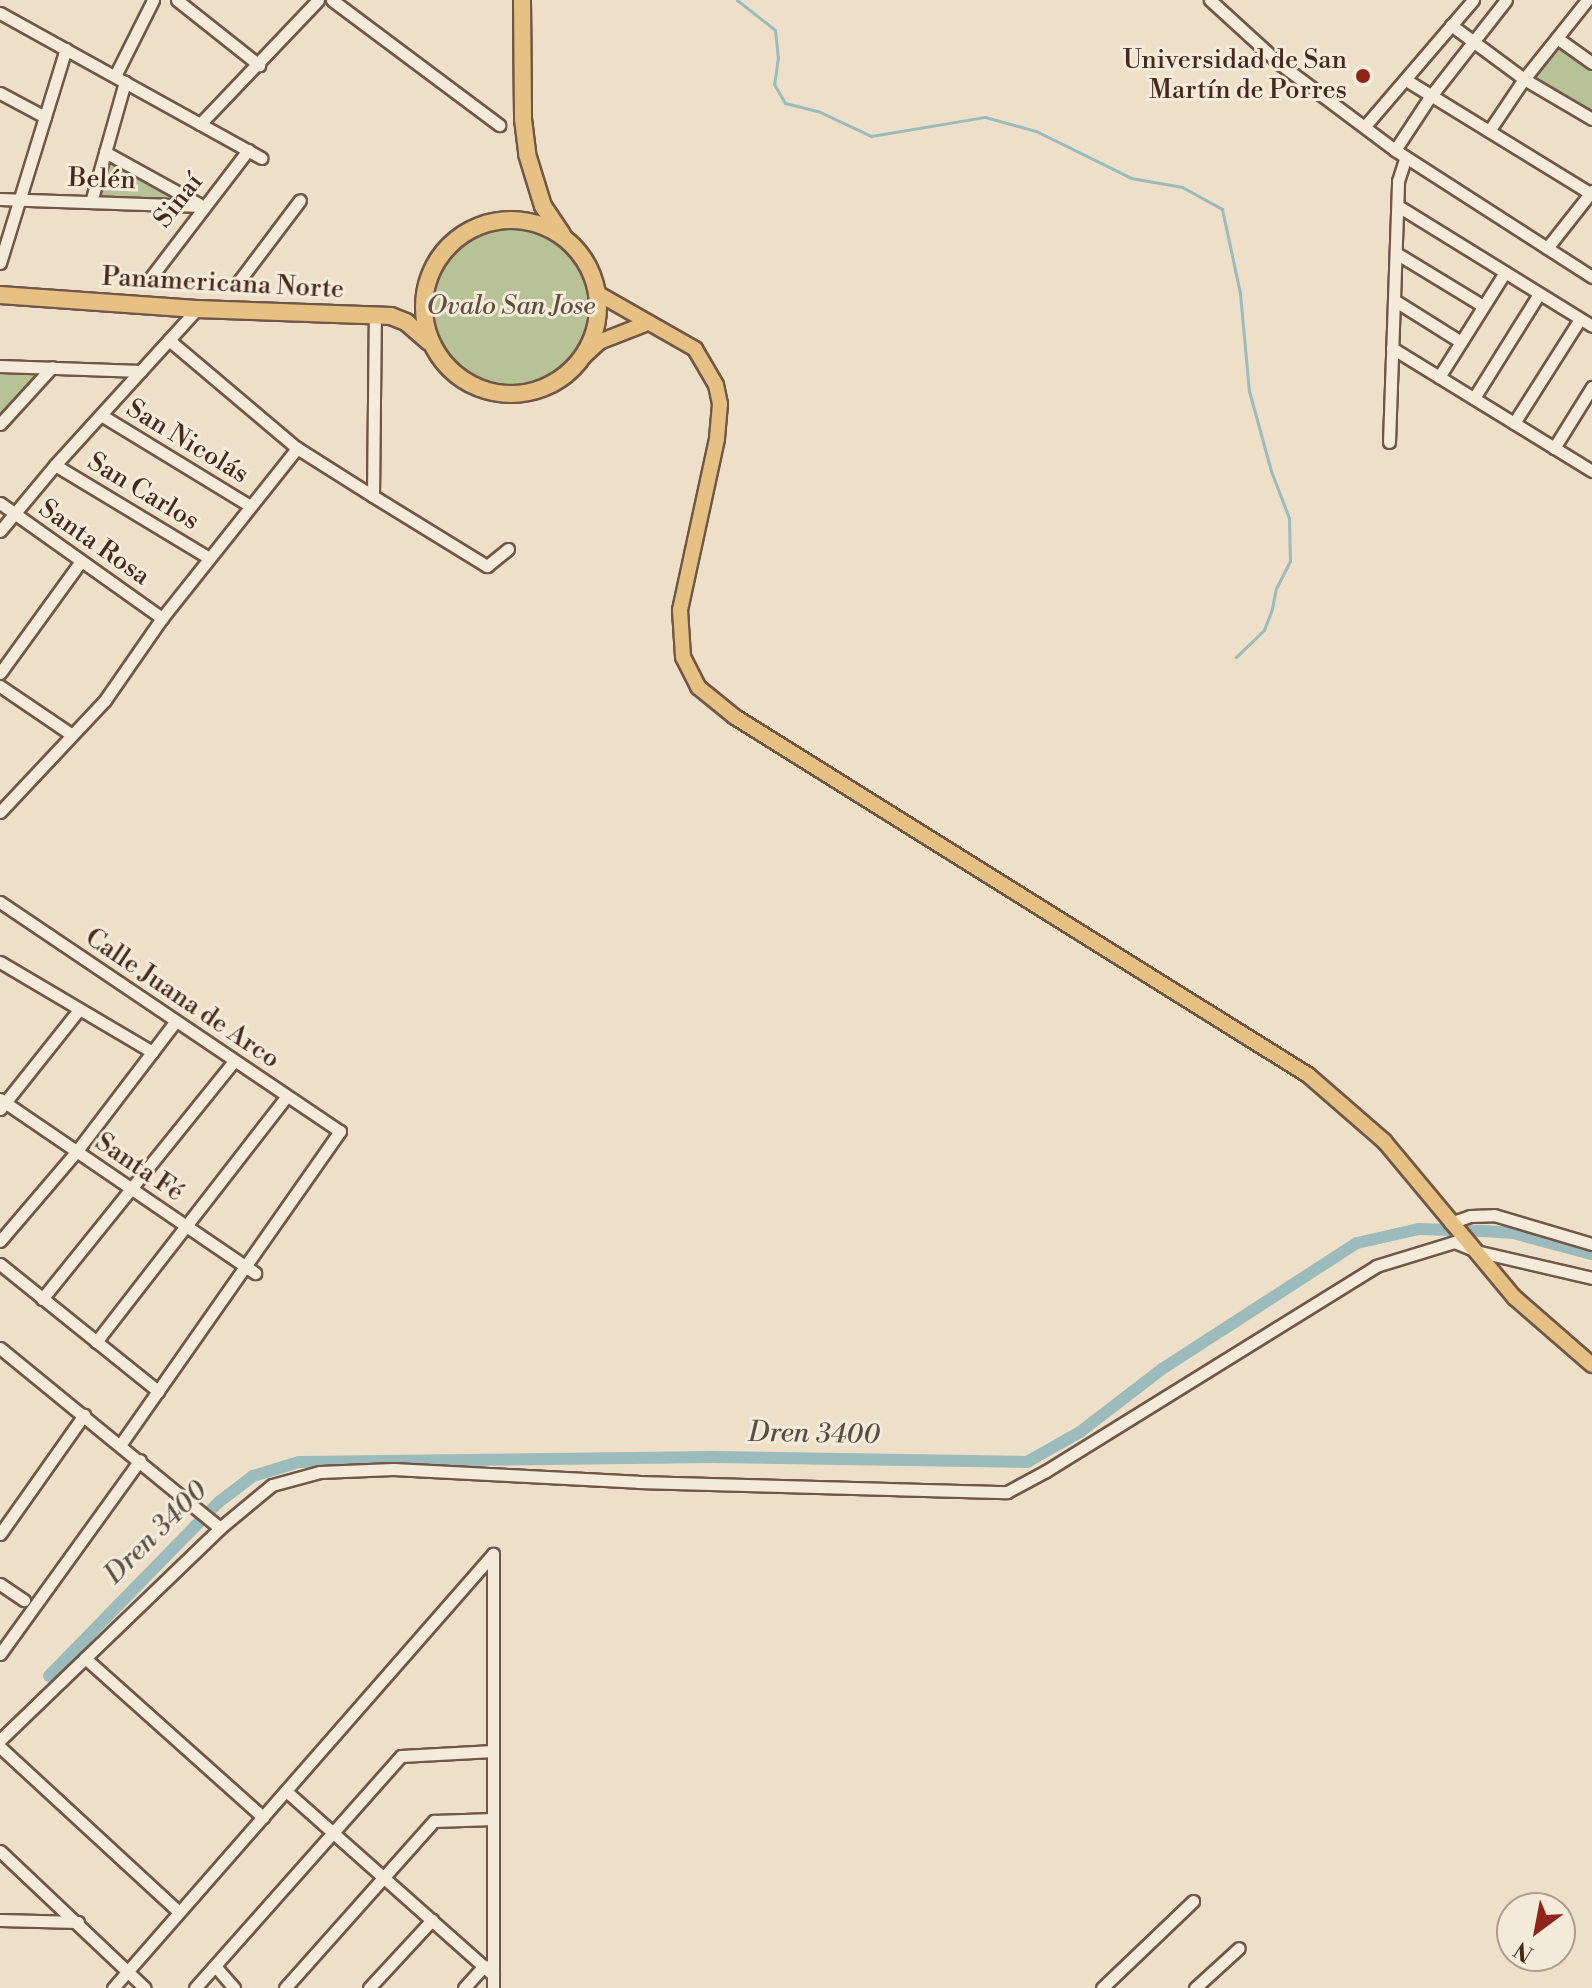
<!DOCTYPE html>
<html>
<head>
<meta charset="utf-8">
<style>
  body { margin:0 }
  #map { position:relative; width:1592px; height:1988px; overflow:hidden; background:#eee0c8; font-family:"Libre Bodoni",serif }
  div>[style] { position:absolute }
  .green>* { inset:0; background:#b7c297 }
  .round { border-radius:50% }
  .stream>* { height:3px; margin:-1.5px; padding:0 1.5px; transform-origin:1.5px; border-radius:1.5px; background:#9bbbbc }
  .canal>* { height:12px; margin:-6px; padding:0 6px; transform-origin:6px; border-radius:6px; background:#9bbbbc }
  .roads { filter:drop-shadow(2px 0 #705747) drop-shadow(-2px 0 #705747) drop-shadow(0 2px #705747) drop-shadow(0 -2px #705747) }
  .minor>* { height:11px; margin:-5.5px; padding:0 5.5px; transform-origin:5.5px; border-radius:5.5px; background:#f4ebdb }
  .major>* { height:14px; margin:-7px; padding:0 7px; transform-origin:7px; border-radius:7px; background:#e7c084 }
  .highway>* { height:16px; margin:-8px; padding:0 8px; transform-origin:8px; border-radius:8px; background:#e7c084 }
  .highway>.ring { margin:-8px; padding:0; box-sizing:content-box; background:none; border:16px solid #e7c084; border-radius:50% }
  .dots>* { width:22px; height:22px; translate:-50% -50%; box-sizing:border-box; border:4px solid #f4ebdb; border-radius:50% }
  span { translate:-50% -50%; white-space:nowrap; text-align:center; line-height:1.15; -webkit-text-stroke:6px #f4ebdb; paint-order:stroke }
  .poi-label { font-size:26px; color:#46291c }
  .right { translate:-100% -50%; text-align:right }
  .street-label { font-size:26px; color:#46291c }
  .park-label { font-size:26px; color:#624f3b; font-style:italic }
  .water-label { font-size:28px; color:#5b4e44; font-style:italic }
  .north { position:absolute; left:1496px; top:1892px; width:80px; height:80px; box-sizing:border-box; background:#f4ebdb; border:2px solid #ae9d8f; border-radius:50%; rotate:212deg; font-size:22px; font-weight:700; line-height:32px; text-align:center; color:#46291c }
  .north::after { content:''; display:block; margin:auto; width:28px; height:36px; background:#8f2418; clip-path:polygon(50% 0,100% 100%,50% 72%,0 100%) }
</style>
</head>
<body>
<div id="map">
  <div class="green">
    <i style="clip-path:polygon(1558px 41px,1592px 65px,1592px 119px,1523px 78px)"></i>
    <i style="clip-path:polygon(108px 159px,183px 202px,100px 196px)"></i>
    <i class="round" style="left:429px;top:225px;width:164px;height:164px"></i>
    <i style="clip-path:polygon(0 369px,42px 371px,0 417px)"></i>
  </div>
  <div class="stream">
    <i style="left:737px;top:0;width:48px;rotate:38.3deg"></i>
    <i style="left:775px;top:30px;width:27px;rotate:84deg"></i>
    <i style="left:778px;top:57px;width:27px;rotate:98deg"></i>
    <i style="left:774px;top:84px;width:22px;rotate:60deg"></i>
    <i style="left:785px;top:103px;width:34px;rotate:14deg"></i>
    <i style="left:818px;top:111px;width:59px;rotate:25.3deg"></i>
    <i style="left:871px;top:136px;width:116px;rotate:-9.5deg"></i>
    <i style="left:985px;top:117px;width:53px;rotate:15.4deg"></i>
    <i style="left:1036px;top:131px;width:106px;rotate:26.3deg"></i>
    <i style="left:1131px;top:178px;width:52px;rotate:10deg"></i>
    <i style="left:1182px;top:187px;width:46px;rotate:28.8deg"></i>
    <i style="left:1222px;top:209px;width:86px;rotate:77.9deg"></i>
    <i style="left:1240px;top:293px;width:98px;rotate:84.8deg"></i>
    <i style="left:1249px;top:391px;width:83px;rotate:74.6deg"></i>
    <i style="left:1271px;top:471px;width:50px;rotate:69deg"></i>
    <i style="left:1289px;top:518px;width:43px;rotate:88.7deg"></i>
    <i style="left:1290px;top:561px;width:30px;rotate:117deg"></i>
    <i style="left:1276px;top:588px;width:21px;rotate:101deg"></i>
    <i style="left:1272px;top:609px;width:22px;rotate:111deg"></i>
    <i style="left:1264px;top:630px;width:39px;rotate:136deg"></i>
  </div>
  <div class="canal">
    <i style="left:49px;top:1676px;width:243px;rotate:-45.7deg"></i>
    <i style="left:219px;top:1502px;width:43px;rotate:-37.4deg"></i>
    <i style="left:253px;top:1476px;width:48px;rotate:-16.9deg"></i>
    <i style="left:299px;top:1462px;width:414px;rotate:-0.7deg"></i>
    <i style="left:713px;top:1457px;width:314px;rotate:0.9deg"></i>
    <i style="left:1027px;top:1462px;width:61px;rotate:-29.5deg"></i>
    <i style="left:1080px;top:1432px;width:103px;rotate:-37.5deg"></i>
    <i style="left:1162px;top:1369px;width:232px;rotate:-32.9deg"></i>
    <i style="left:1357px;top:1243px;width:64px;rotate:-12.7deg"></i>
    <i style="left:1419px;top:1229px;width:65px;rotate:1.8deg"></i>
    <i style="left:1484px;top:1231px;width:29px;rotate:4deg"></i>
    <i style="left:1513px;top:1233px;width:82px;rotate:14.9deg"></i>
  </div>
  <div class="roads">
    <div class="minor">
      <i style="left:177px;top:0;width:105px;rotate:38.4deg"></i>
      <i style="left:332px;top:0;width:209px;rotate:36.8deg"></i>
      <i style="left:1210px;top:0;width:95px;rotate:42.4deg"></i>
      <i style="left:1280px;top:64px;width:144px;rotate:36.8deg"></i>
      <i style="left:1395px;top:150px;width:234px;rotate:32.8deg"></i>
      <i style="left:0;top:13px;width:299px;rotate:29deg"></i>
      <i style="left:1451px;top:25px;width:91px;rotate:36.5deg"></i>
      <i style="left:1524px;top:79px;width:79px;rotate:30.5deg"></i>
      <i style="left:1557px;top:38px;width:43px;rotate:35.5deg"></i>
      <i style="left:115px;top:76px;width:85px;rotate:-63.4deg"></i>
      <i style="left:1406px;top:80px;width:216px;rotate:31.6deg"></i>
      <i style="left:0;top:93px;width:51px;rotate:28.1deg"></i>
      <i style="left:200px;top:124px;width:171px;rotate:-46.4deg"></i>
      <i style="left:1365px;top:126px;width:166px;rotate:-49.4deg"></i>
      <i style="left:1489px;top:131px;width:63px;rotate:-56.1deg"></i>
      <i style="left:1524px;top:79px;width:101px;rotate:-51.4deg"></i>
      <i style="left:1395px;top:150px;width:64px;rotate:-56.6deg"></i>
      <i style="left:1430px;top:97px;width:123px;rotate:-51.9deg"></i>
      <i style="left:105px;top:152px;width:107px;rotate:29deg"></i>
      <i style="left:0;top:199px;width:202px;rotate:2deg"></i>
      <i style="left:91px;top:202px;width:125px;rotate:-74.2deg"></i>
      <i style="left:1398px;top:206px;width:228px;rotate:31.7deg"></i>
      <i style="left:1547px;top:248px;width:73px;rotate:-51.7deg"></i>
      <i style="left:1396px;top:253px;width:102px;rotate:31.3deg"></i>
      <i style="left:0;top:263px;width:224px;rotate:-72.9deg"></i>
      <i style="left:148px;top:281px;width:165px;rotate:-52.6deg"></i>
      <i style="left:236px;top:285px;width:106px;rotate:-53deg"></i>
      <i style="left:1394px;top:300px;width:79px;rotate:32.1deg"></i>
      <i style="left:169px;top:340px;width:167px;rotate:40.2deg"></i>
      <i style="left:297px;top:448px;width:90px;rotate:32.3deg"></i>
      <i style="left:373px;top:496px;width:134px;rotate:31.6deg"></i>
      <i style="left:487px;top:566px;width:27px;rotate:-39deg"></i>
      <i style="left:1392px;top:348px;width:235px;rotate:31.6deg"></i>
      <i style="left:0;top:366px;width:141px;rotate:2deg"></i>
      <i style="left:1439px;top:377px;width:124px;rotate:-57.8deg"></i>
      <i style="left:1474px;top:398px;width:123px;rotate:-58deg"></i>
      <i style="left:101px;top:415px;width:175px;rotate:31.4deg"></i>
      <i style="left:1514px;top:423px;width:123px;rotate:-57.6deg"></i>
      <i style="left:0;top:424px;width:77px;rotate:-47.6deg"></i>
      <i style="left:1389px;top:442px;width:261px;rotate:-88deg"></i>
      <i style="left:1398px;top:181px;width:25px;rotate:-72deg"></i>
      <i style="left:1554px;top:448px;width:72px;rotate:-58.1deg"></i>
      <i style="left:55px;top:465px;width:180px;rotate:31.1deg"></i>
      <i style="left:373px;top:496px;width:181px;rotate:-89.4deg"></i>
      <i style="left:0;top:503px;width:199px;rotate:35.4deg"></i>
      <i style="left:0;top:531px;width:86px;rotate:-50.2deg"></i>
      <i style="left:55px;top:465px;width:211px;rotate:-47.7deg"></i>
      <i style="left:0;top:673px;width:138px;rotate:-54.1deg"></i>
      <i style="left:0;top:686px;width:87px;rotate:34.2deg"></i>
      <i style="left:0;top:812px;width:154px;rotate:-46.8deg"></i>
      <i style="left:105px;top:700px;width:100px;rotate:-55.2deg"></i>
      <i style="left:162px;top:618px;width:217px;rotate:-51.5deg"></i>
      <i style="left:0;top:902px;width:410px;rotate:34deg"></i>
      <i style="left:340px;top:1131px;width:382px;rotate:125deg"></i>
      <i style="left:0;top:962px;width:177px;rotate:30.6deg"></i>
      <i style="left:0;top:1099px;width:309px;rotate:34.3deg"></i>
      <i style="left:0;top:1109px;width:125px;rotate:-51.5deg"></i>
      <i style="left:1450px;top:1223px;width:21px;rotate:-19deg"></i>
      <i style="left:1470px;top:1216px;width:24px;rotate:-2deg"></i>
      <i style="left:1494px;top:1215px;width:102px;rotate:16.5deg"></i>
      <i style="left:0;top:1241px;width:117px;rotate:-49.5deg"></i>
      <i style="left:76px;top:1152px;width:163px;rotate:-52.7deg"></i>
      <i style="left:0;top:1264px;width:203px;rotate:38.8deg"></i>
      <i style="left:42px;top:1299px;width:304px;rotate:-51.1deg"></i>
      <i style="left:96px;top:1342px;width:311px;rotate:-52.2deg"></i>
      <i style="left:0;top:1348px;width:284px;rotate:39.3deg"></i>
      <i style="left:0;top:1534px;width:146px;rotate:-54.8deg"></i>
      <i style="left:493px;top:1554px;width:434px;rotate:90deg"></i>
      <i style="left:0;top:1584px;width:29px;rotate:34deg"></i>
      <i style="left:0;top:1654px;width:239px;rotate:-54.2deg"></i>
      <i style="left:85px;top:1658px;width:239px;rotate:41.8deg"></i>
      <i style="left:0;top:1740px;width:306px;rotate:-43.9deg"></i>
      <i style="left:220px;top:1528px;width:67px;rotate:-39.6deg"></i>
      <i style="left:272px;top:1485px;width:50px;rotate:-15.2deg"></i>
      <i style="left:320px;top:1472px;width:73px;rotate:-2.4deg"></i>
      <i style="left:393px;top:1469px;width:245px;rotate:3deg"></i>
      <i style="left:638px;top:1482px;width:369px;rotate:1.6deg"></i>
      <i style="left:1007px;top:1492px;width:44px;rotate:-28.3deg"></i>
      <i style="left:1046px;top:1471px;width:388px;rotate:-31.8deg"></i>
      <i style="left:1376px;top:1266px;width:82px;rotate:-17.1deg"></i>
      <i style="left:1454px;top:1242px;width:24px;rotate:22deg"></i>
      <i style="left:1476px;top:1251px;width:119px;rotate:13.1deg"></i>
      <i style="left:0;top:1747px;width:243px;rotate:42.7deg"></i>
      <i style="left:286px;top:1791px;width:277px;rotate:41.6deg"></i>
      <i style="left:0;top:1851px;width:199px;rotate:43.4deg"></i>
      <i style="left:0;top:1920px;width:78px;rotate:1.5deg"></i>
      <i style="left:215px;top:1966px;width:29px;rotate:49deg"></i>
      <i style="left:113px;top:1988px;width:577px;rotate:-48.8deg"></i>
      <i style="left:195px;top:1988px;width:310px;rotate:-48.4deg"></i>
      <i style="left:401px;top:1756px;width:92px;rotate:-3.1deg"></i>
      <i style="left:285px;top:1988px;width:224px;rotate:-48.3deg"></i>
      <i style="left:434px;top:1821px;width:59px;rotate:-1.9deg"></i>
      <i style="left:369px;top:1988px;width:93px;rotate:-47.2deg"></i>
      <i style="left:464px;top:1988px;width:30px;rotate:-48deg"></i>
      <i style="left:1102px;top:1988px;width:126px;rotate:-43.7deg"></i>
      <i style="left:1195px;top:1988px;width:59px;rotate:-42.3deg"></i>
    </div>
    <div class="major">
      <i style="left:597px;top:293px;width:113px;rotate:29.7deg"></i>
      <i style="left:695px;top:349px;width:42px;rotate:59.7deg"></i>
      <i style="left:716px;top:385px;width:19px;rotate:78deg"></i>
      <i style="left:720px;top:404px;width:35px;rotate:95deg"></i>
      <i style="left:717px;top:439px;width:175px;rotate:102.2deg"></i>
      <i style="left:680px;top:610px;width:47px;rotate:86.3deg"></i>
      <i style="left:683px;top:657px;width:34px;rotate:63deg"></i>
      <i style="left:698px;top:687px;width:48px;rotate:39deg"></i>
      <i style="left:735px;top:717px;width:676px;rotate:32deg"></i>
      <i style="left:1308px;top:1075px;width:101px;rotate:41deg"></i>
      <i style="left:1384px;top:1141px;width:204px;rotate:50.2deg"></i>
      <i style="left:1515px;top:1298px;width:102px;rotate:41deg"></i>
      <i style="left:580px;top:360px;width:26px;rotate:-43deg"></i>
      <i style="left:599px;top:342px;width:49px;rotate:-21.4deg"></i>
    </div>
    <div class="highway">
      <i style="left:522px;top:0;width:119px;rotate:89.5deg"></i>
      <i style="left:523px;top:119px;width:35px;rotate:83deg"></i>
      <i style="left:527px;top:154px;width:54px;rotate:72.9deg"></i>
      <i style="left:543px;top:206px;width:34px;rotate:56deg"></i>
      <i class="ring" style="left:424px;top:220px;width:158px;height:158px"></i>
      <i style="left:0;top:295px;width:197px;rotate:4.1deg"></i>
      <i style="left:197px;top:309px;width:194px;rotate:2.1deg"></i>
      <i style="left:391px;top:316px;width:16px;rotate:22deg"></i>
      <i style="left:406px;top:322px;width:30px;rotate:41deg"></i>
    </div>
  </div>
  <div class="dots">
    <i style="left:1363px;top:76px;background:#8f2418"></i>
  </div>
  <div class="poi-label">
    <span class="right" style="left:1347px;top:76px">Universidad de San<br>Martín de Porres</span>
  </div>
  <div class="street-label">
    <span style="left:102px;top:180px;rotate:2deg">Belén</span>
    <span style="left:179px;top:201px;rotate:-52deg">Sinaí</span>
    <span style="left:223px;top:284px;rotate:3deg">Panamericana Norte</span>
    <span style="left:187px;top:442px;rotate:31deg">San Nicolás</span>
    <span style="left:143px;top:492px;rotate:31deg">San Carlos</span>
    <span style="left:94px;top:543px;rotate:35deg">Santa Rosa</span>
    <span style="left:182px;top:999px;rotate:34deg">Calle Juana de Arco</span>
    <span style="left:139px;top:1168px;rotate:34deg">Santa Fé</span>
  </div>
  <div class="park-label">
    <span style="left:511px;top:307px">Ovalo San Jose</span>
  </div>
  <div class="water-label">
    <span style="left:814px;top:1434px;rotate:1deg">Dren 3400</span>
    <span style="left:156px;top:1533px;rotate:-45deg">Dren 3400</span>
  </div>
  <div class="north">N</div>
</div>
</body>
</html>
